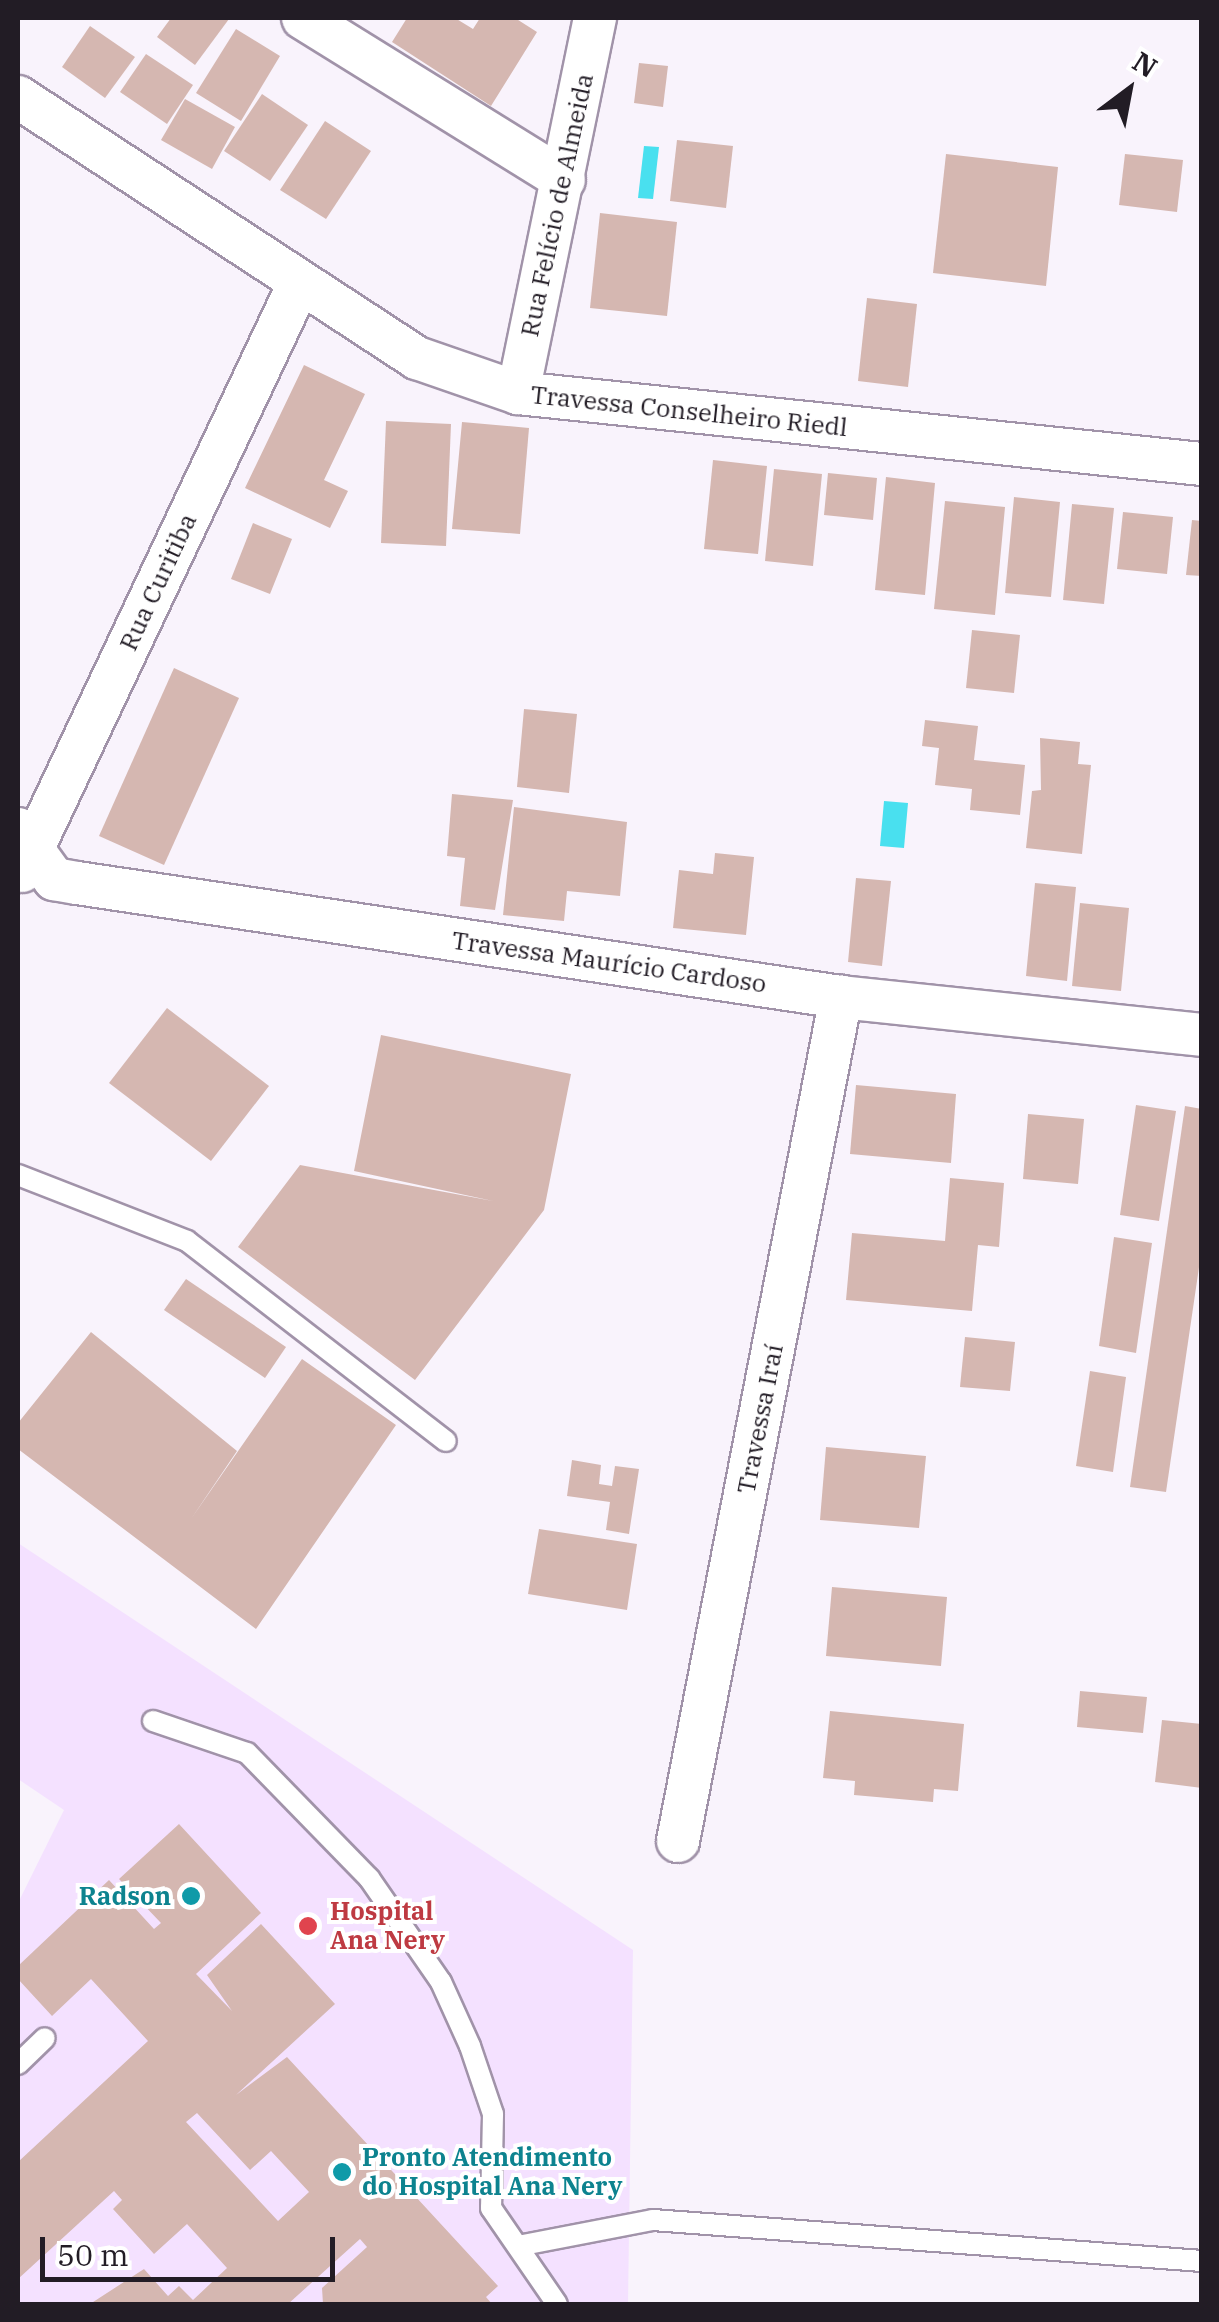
<!DOCTYPE html>
<html>
<head>
<meta charset="utf-8">
<style>
  body { margin:0 }
  #map { position:relative; width:1219px; height:2322px; overflow:hidden; background:#f9f3fc; font-family:"IBM Plex Serif",serif }
  div>[style] { position:absolute }
  .built>* { inset:0; background:#f4e1ff }
  .water>* { inset:0; background:#49e0ef }
  .building>* { inset:0; background:#d5b7b1 }
  .roads { filter:drop-shadow(2px 0 #a193a9) drop-shadow(-2px 0 #a193a9) drop-shadow(0 2px #a193a9) drop-shadow(0 -2px #a193a9) }
  .service>* { height:20px; margin:-10px; padding:0 10px; transform-origin:10px; border-radius:10px; background:#fff }
  .minor>* { height:42px; margin:-21px; padding:0 21px; transform-origin:21px; border-radius:21px; background:#fff }
  .dots>* { width:28px; height:28px; translate:-50% -50%; box-sizing:border-box; border:5px solid #fff; border-radius:50% }
  span { translate:-50% -50%; white-space:nowrap; text-align:center; line-height:1.15; -webkit-text-stroke:8px #fff; paint-order:stroke }
  .street-label { font-size:25px; color:#221c25 }
  .culture-label { font-size:25px; color:#0d838f; font-weight:700 }
  .right { translate:-100% -50%; text-align:right }
  .left { translate:0 -50%; text-align:left }
  .health-label { font-size:25px; color:#be3a42; font-weight:700 }
  .frame { position:absolute; inset:0; border:20px solid #221c25; pointer-events:none }
  .north { position:absolute; left:1079px; top:40px; width:100px; height:100px; -webkit-text-stroke:8px #fff; paint-order:stroke; rotate:32deg; font-size:28px; font-weight:700; line-height:40px; text-align:center; color:#221c25 }
  .north::after { content:''; display:block; margin:auto; width:35px; height:45px; background:#221c25; clip-path:polygon(50% 0,100% 100%,50% 72%,0 100%) }
  .scale { position:absolute; left:40px; top:2237px; width:295px; height:45px; box-sizing:border-box; border:5px solid #221c25; border-top:0; padding-left:12px; font-size:30px; line-height:35px; white-space:nowrap; color:#221c25; -webkit-text-stroke:8px #fff; paint-order:stroke }
</style>
</head>
<body>
<div id="map">
  <div class="built">
    <i style="clip-path:polygon(18px 1543px,633px 1950px,628px 2304px,18px 2304px,18px 1903px,64px 1810px,18px 1779px)"></i>
  </div>
  <div class="water">
    <i style="clip-path:polygon(644px 146px,659px 147px,653px 199px,638px 198px)"></i>
    <i style="clip-path:polygon(884px 801px,908px 803px,904px 848px,880px 846px)"></i>
  </div>
  <div class="building">
    <i style="clip-path:polygon(171px 18px,227px 18px,229px 19px,195px 65px,157px 37px)"></i>
    <i style="clip-path:polygon(407px 18px,455px 18px,473px 29px,480px 18px,515px 18px,537px 32px,491px 106px,392px 42px)"></i>
    <i style="clip-path:polygon(90px 26px,135px 57px,105px 98px,62px 67px)"></i>
    <i style="clip-path:polygon(236px 29px,280px 56px,241px 121px,196px 93px)"></i>
    <i style="clip-path:polygon(146px 54px,193px 85px,167px 124px,120px 92px)"></i>
    <i style="clip-path:polygon(639px 63px,668px 66px,663px 107px,634px 103px)"></i>
    <i style="clip-path:polygon(262px 94px,308px 125px,270px 181px,224px 151px)"></i>
    <i style="clip-path:polygon(185px 99px,235px 127px,212px 169px,161px 140px)"></i>
    <i style="clip-path:polygon(325px 121px,371px 151px,326px 219px,280px 190px)"></i>
    <i style="clip-path:polygon(677px 140px,733px 146px,726px 208px,670px 201px)"></i>
    <i style="clip-path:polygon(946px 154px,1058px 167px,1046px 286px,933px 273px)"></i>
    <i style="clip-path:polygon(1125px 154px,1183px 160px,1177px 212px,1119px 205px)"></i>
    <i style="clip-path:polygon(600px 213px,677px 222px,667px 316px,590px 308px)"></i>
    <i style="clip-path:polygon(867px 298px,917px 304px,908px 387px,858px 381px)"></i>
    <i style="clip-path:polygon(304px 365px,365px 394px,324px 480px,348px 491px,330px 528px,245px 488px)"></i>
    <i style="clip-path:polygon(386px 421px,451px 424px,446px 546px,381px 543px)"></i>
    <i style="clip-path:polygon(462px 422px,529px 428px,520px 534px,452px 529px)"></i>
    <i style="clip-path:polygon(713px 460px,767px 466px,758px 554px,704px 549px)"></i>
    <i style="clip-path:polygon(774px 469px,822px 474px,813px 566px,765px 561px)"></i>
    <i style="clip-path:polygon(828px 473px,877px 478px,873px 520px,824px 515px)"></i>
    <i style="clip-path:polygon(886px 477px,935px 483px,925px 595px,875px 590px)"></i>
    <i style="clip-path:polygon(1014px 497px,1060px 502px,1051px 597px,1005px 593px)"></i>
    <i style="clip-path:polygon(945px 501px,1005px 507px,995px 615px,934px 609px)"></i>
    <i style="clip-path:polygon(1072px 504px,1114px 508px,1104px 604px,1063px 600px)"></i>
    <i style="clip-path:polygon(1123px 512px,1173px 517px,1167px 574px,1117px 569px)"></i>
    <i style="clip-path:polygon(1192px 520px,1202px 521px,1202px 576px,1186px 575px)"></i>
    <i style="clip-path:polygon(253px 523px,292px 539px,270px 594px,231px 579px)"></i>
    <i style="clip-path:polygon(972px 630px,1020px 635px,1014px 693px,966px 688px)"></i>
    <i style="clip-path:polygon(174px 668px,239px 698px,164px 865px,99px 836px)"></i>
    <i style="clip-path:polygon(524px 709px,577px 714px,569px 793px,517px 787px)"></i>
    <i style="clip-path:polygon(925px 720px,978px 726px,974px 760px,1025px 765px,1020px 815px,970px 810px,972px 789px,935px 785px,939px 748px,922px 746px)"></i>
    <i style="clip-path:polygon(1040px 738px,1080px 742px,1078px 764px,1091px 765px,1082px 854px,1026px 848px,1032px 791px,1041px 790px)"></i>
    <i style="clip-path:polygon(452px 794px,513px 800px,495px 910px,460px 906px,465px 858px,447px 856px)"></i>
    <i style="clip-path:polygon(514px 807px,627px 822px,620px 896px,567px 891px,564px 921px,503px 915px)"></i>
    <i style="clip-path:polygon(715px 853px,754px 857px,746px 935px,673px 928px,679px 870px,713px 874px)"></i>
    <i style="clip-path:polygon(856px 878px,891px 881px,882px 966px,848px 962px)"></i>
    <i style="clip-path:polygon(1035px 883px,1076px 887px,1067px 981px,1026px 976px)"></i>
    <i style="clip-path:polygon(1080px 903px,1129px 908px,1121px 991px,1072px 986px)"></i>
    <i style="clip-path:polygon(167px 1008px,269px 1086px,211px 1161px,109px 1083px)"></i>
    <i style="clip-path:polygon(381px 1035px,571px 1074px,544px 1210px,415px 1380px,238px 1247px,300px 1165px,493px 1201px,354px 1171px)"></i>
    <i style="clip-path:polygon(856px 1085px,956px 1094px,951px 1163px,850px 1154px)"></i>
    <i style="clip-path:polygon(1136px 1105px,1176px 1111px,1159px 1221px,1120px 1215px)"></i>
    <i style="clip-path:polygon(1185px 1106px,1202px 1109px,1202px 1247px,1166px 1492px,1130px 1487px)"></i>
    <i style="clip-path:polygon(1028px 1114px,1084px 1119px,1078px 1184px,1023px 1179px)"></i>
    <i style="clip-path:polygon(950px 1178px,1004px 1183px,999px 1247px,978px 1245px,972px 1311px,846px 1300px,852px 1233px,945px 1241px)"></i>
    <i style="clip-path:polygon(1114px 1237px,1152px 1243px,1136px 1353px,1099px 1346px)"></i>
    <i style="clip-path:polygon(186px 1279px,286px 1347px,265px 1378px,164px 1310px)"></i>
    <i style="clip-path:polygon(91px 1332px,237px 1451px,191px 1519px,302px 1359px,396px 1425px,256px 1629px,18px 1449px,18px 1423px)"></i>
    <i style="clip-path:polygon(965px 1337px,1015px 1342px,1010px 1391px,960px 1387px)"></i>
    <i style="clip-path:polygon(1090px 1371px,1126px 1377px,1113px 1472px,1076px 1466px)"></i>
    <i style="clip-path:polygon(826px 1447px,926px 1456px,919px 1528px,820px 1520px)"></i>
    <i style="clip-path:polygon(572px 1460px,601px 1465px,599px 1484px,612px 1486px,615px 1466px,639px 1469px,629px 1534px,606px 1530px,610px 1502px,567px 1496px)"></i>
    <i style="clip-path:polygon(539px 1529px,637px 1544px,627px 1610px,528px 1594px)"></i>
    <i style="clip-path:polygon(832px 1587px,947px 1597px,941px 1666px,826px 1656px)"></i>
    <i style="clip-path:polygon(1080px 1691px,1147px 1697px,1143px 1733px,1077px 1727px)"></i>
    <i style="clip-path:polygon(830px 1711px,964px 1724px,958px 1791px,934px 1789px,933px 1802px,854px 1795px,855px 1781px,823px 1778px)"></i>
    <i style="clip-path:polygon(1162px 1720px,1202px 1724px,1202px 1788px,1155px 1782px)"></i>
    <i style="clip-path:polygon(evenodd,179px 1824px,261px 1913px,196px 1974px,232px 2011px,207px 1975px,261px 1924px,335px 2004px,236px 2095px,287px 2057px,498px 2286px,486px 2297px,492px 2304px,323px 2304px,322px 2288px,367px 2247px,360px 2239px,288px 2304px,90px 2304px,144px 2269px,168px 2296px,179px 2286px,193px 2300px,227px 2268px,187px 2224px,154px 2254px,113px 2209px,122px 2200px,114px 2191px,18px 2279px,18px 2162px,148px 2041px,91px 1979px,52px 2016px,18px 1979px,18px 1966px,109px 1880px,154px 1929px,161px 1923px,119px 1879px,179px 1824px,197px 2113px,250px 2170px,271px 2151px,309px 2192px,278px 2221px,186px 2122px,197px 2113px)"></i>
  </div>
  <div class="roads">
    <div class="service">
      <i style="left:18px;top:1175px;width:181px;rotate:21.3deg"></i>
      <i style="left:187px;top:1241px;width:327px;rotate:37.7deg"></i>
      <i style="left:153px;top:1721px;width:99px;rotate:18.8deg"></i>
      <i style="left:247px;top:1753px;width:175px;rotate:45.7deg"></i>
      <i style="left:369px;top:1878px;width:126px;rotate:55.3deg"></i>
      <i style="left:441px;top:1982px;width:70px;rotate:65.6deg"></i>
      <i style="left:470px;top:2046px;width:72px;rotate:71.3deg"></i>
      <i style="left:493px;top:2114px;width:94px;rotate:91.2deg"></i>
      <i style="left:491px;top:2208px;width:116px;rotate:55.5deg"></i>
      <i style="left:18px;top:2064px;width:37px;rotate:-44deg"></i>
      <i style="left:523px;top:2245px;width:132px;rotate:-10.9deg"></i>
      <i style="left:653px;top:2220px;width:551px;rotate:4.27deg"></i>
    </div>
    <div class="minor">
      <i style="left:303px;top:18px;width:307px;rotate:31.8deg"></i>
      <i style="left:18px;top:97px;width:477px;rotate:33.2deg"></i>
      <i style="left:417px;top:358px;width:107px;rotate:19.1deg"></i>
      <i style="left:518px;top:393px;width:688px;rotate:5.93deg"></i>
      <i style="left:518px;top:393px;width:383px;rotate:-78.4deg"></i>
      <i style="left:18px;top:829px;width:62px;rotate:54.2deg"></i>
      <i style="left:54px;top:879px;width:23px;rotate:10deg"></i>
      <i style="left:77px;top:883px;width:772px;rotate:8.49deg"></i>
      <i style="left:841px;top:997px;width:363px;rotate:6deg"></i>
      <i style="left:22px;top:871px;width:649px;rotate:-64.74deg"></i>
      <i style="left:678px;top:1841px;width:860px;rotate:-79.07deg"></i>
    </div>
  </div>
  <div class="dots">
    <i style="left:191px;top:1896px;background:#0f9aa8"></i>
    <i style="left:308px;top:1926px;background:#e0444e"></i>
    <i style="left:342px;top:2172px;background:#0f9aa8"></i>
  </div>
  <div class="street-label">
    <span style="left:557px;top:205px;rotate:-78deg">Rua Felício de Almeida</span>
    <span style="left:689px;top:411px;rotate:6deg">Travessa Conselheiro Riedl</span>
    <span style="left:158px;top:582px;rotate:-65deg">Rua Curitiba</span>
    <span style="left:609px;top:962px;rotate:8deg">Travessa Maurício Cardoso</span>
    <span style="left:760px;top:1419px;rotate:-79deg">Travessa Iraí</span>
  </div>
  <div class="culture-label">
    <span class="right" style="left:171px;top:1896px">Radson</span>
    <span class="left" style="left:362px;top:2172px">Pronto Atendimento<br>do Hospital Ana Nery</span>
  </div>
  <div class="health-label">
    <span class="left" style="left:330px;top:1926px">Hospital<br>Ana Nery</span>
  </div>
  <div class="frame"></div>
  <div class="north">N</div>
  <div class="scale">50 m</div>
</div>
</body>
</html>
